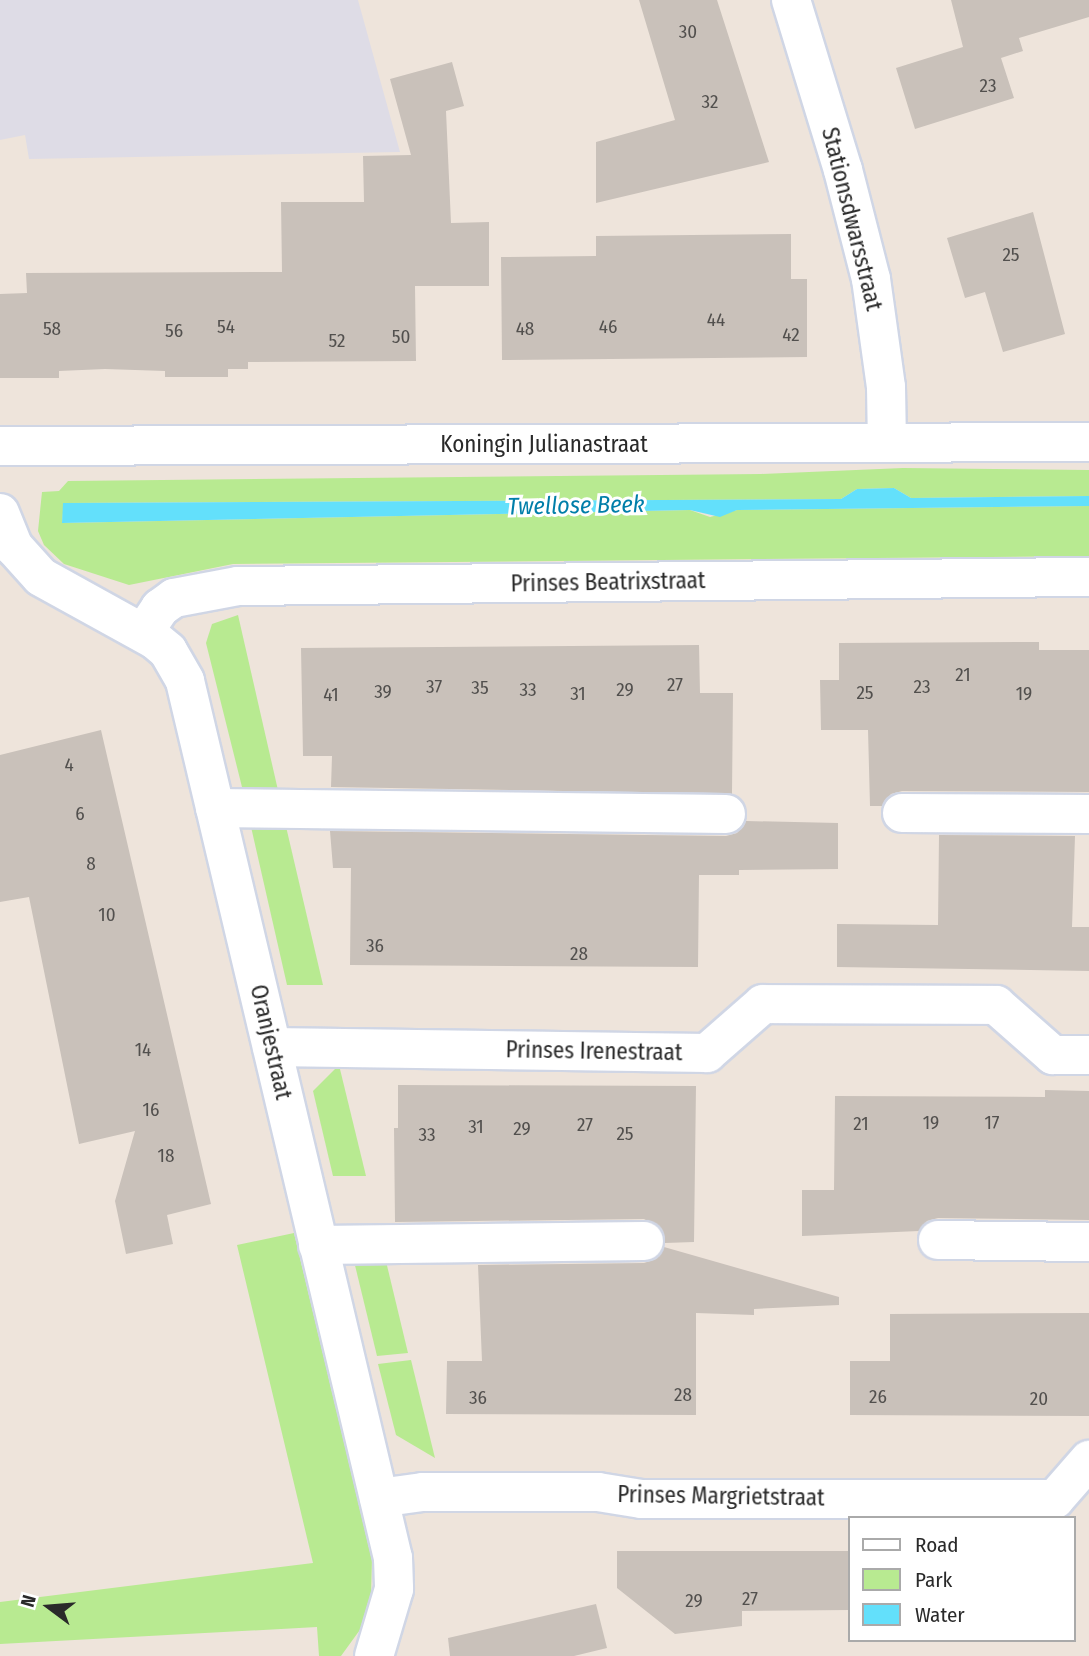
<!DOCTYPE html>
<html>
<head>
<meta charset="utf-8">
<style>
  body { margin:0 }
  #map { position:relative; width:1089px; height:1656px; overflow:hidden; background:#eee4db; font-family:"Fira Sans Condensed",sans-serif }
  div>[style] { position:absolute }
  .industrial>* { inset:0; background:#dedce6 }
  .green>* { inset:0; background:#b8ea91 }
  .water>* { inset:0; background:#63e0fb }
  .building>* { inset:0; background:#c9c1ba }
  .roads { filter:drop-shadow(2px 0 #d0d6e5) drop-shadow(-2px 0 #d0d6e5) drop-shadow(0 2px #d0d6e5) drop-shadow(0 -2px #d0d6e5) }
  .minor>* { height:38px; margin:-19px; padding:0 19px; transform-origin:19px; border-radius:19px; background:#fff }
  span { translate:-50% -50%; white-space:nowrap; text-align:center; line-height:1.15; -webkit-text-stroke:6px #fff; paint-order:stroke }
  .number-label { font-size:19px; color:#52504e }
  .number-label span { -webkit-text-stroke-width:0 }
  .street-label { font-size:23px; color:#2a2a2a }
  .water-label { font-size:24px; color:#007ea9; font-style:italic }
  .legend { position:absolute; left:848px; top:1516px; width:228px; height:126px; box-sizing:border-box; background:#fff; border:2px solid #aaa; margin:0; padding:9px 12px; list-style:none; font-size:21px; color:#2a2a2a }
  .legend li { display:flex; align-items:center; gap:14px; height:35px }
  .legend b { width:35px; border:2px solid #aaa }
  .north { position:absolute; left:14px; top:1572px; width:70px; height:70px; -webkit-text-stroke:5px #fff; paint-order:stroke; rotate:286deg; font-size:19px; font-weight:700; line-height:28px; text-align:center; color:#2a2a2a }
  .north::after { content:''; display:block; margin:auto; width:24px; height:32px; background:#2a2a2a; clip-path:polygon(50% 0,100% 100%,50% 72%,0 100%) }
</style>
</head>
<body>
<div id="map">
  <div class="industrial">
    <i style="clip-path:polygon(0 0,358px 0,400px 152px,29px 159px,25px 135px,0 140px)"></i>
  </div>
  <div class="green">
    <i style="clip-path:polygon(903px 468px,1089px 470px,1089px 496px,911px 498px,894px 488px,857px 489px,841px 499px,64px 503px,62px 523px,690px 510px,710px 517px,737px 510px,1089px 506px,1089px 556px,233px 564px,129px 585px,64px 564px,44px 545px,38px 531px,42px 492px,59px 491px,68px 481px,761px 474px)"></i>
    <i style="clip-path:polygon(238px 615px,280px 799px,245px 799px,206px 643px,212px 624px)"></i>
    <i style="clip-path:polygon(249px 818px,284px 818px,323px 985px,287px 985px)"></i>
    <i style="clip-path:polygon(339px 1065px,366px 1176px,333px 1176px,313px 1091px)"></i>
    <i style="clip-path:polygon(294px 1233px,372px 1557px,371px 1596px,362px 1627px,341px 1656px,319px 1656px,317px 1627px,0 1644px,0 1602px,313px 1563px,237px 1245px)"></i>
    <i style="clip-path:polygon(352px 1253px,384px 1253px,408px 1353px,377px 1356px)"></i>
    <i style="clip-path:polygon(411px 1360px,435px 1458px,396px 1435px,378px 1364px)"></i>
  </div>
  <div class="water">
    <i style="clip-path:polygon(894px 488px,911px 498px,1089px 496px,1089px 506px,737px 510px,720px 517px,690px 510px,62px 523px,63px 503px,841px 499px,857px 489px)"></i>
  </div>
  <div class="building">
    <i style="clip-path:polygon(639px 0,717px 0,769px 162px,596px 203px,596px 142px,675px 120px)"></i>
    <i style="clip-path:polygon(951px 0,1089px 0,1089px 17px,1019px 38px,1023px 51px,1001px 58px,1014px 98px,915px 129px,896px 68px,963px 47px)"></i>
    <i style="clip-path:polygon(452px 62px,464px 106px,446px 111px,451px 223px,489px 222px,489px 286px,415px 286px,416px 361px,248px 362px,248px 369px,228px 369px,228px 377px,165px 377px,165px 371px,105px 369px,59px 371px,59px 378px,0 378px,0 294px,27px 293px,26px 273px,282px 272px,281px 202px,364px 202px,363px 156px,411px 155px,390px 79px)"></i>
    <i style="clip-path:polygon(1033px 212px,1065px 334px,1003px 352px,985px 292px,965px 298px,947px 238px)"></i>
    <i style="clip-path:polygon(791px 234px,791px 279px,807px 279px,807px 357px,502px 360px,501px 257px,596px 256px,596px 236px)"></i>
    <i style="clip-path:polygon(1039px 642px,1039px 650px,1089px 650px,1089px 792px,902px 791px,891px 794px,882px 806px,870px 806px,868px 730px,821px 730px,820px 680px,839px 680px,839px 643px)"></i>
    <i style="clip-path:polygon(699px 645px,700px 693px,733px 693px,732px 794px,331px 787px,332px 756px,303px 756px,301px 648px)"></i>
    <i style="clip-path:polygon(101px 730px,211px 1204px,167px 1215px,173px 1244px,126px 1254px,115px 1201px,135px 1131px,79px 1144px,29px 897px,0 902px,0 755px)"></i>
    <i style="clip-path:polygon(746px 821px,838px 823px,838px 869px,739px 870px,739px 875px,699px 875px,698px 967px,350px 965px,351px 868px,333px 868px,330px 831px,726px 836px,737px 833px)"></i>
    <i style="clip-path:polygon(939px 835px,1075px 836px,1072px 927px,1089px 927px,1089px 971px,837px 967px,837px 924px,938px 925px)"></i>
    <i style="clip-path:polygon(398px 1085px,696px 1086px,694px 1242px,665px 1243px,662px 1229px,644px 1219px,395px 1222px,394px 1128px,398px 1128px)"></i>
    <i style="clip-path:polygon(1045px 1090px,1089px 1091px,1089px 1220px,938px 1218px,927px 1221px,919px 1231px,802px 1236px,802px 1190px,834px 1190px,835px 1096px,1045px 1097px)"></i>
    <i style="clip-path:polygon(664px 1247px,839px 1297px,839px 1305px,754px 1309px,754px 1315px,696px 1313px,696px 1415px,446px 1414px,447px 1361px,482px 1361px,478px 1265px,644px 1263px,656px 1259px)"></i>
    <i style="clip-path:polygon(1089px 1313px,1089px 1416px,850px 1415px,850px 1361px,890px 1361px,890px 1314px)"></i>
    <i style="clip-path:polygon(617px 1551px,849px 1551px,849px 1610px,742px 1611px,742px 1626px,675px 1634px,617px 1588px)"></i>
    <i style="clip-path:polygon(596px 1604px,607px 1648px,574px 1656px,450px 1656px,448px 1638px)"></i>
  </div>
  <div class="roads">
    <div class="minor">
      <i style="left:791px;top:0;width:178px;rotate:73deg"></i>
      <i style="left:843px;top:170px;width:113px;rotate:75.6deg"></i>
      <i style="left:871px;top:279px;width:109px;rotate:82.1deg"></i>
      <i style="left:886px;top:387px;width:55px;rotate:89deg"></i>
      <i style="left:0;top:446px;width:1089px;rotate:-0.21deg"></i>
      <i style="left:0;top:513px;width:37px;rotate:68deg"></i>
      <i style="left:14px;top:547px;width:40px;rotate:48deg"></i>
      <i style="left:41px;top:577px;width:130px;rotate:28.9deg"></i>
      <i style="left:155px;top:640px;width:17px;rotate:40deg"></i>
      <i style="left:168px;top:651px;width:34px;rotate:60deg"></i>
      <i style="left:185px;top:681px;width:901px;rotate:76.66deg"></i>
      <i style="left:393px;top:1558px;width:31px;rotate:88deg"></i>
      <i style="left:394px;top:1589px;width:70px;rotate:106.6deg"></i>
      <i style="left:144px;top:632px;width:29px;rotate:-56deg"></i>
      <i style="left:160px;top:608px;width:17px;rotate:-36deg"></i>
      <i style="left:174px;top:598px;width:65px;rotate:-10.6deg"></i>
      <i style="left:238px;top:586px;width:851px;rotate:-0.61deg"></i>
      <i style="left:215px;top:808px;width:511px;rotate:0.67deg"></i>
      <i style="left:902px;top:813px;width:187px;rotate:0.3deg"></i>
      <i style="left:272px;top:1047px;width:435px;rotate:0.8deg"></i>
      <i style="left:707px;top:1053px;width:74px;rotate:-41.2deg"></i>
      <i style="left:763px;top:1004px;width:233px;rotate:0.2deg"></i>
      <i style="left:996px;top:1005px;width:76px;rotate:41.3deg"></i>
      <i style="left:1053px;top:1055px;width:36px"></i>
      <i style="left:938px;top:1240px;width:151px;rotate:0.8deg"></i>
      <i style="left:318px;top:1245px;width:326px;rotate:-0.7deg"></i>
      <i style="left:379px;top:1498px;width:44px;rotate:-7.8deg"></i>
      <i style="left:423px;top:1492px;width:175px"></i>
      <i style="left:598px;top:1492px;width:44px;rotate:9.2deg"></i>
      <i style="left:641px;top:1499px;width:414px"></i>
      <i style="left:1055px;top:1499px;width:52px;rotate:-48.9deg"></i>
    </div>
  </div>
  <div class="number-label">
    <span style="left:688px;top:32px">30</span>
    <span style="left:988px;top:86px">23</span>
    <span style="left:710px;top:102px">32</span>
    <span style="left:1011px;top:255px">25</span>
    <span style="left:716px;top:320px">44</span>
    <span style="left:226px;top:327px">54</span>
    <span style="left:608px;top:327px">46</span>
    <span style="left:52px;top:329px">58</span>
    <span style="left:525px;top:329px">48</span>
    <span style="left:174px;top:331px">56</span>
    <span style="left:791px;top:335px">42</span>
    <span style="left:401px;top:337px">50</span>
    <span style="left:337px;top:341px">52</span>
    <span style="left:963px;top:675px">21</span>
    <span style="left:675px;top:685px">27</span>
    <span style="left:434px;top:687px">37</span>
    <span style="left:922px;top:687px">23</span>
    <span style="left:480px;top:688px">35</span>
    <span style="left:528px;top:690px">33</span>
    <span style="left:625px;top:690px">29</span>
    <span style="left:383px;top:692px">39</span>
    <span style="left:865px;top:693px">25</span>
    <span style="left:578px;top:694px">31</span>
    <span style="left:1024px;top:694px">19</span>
    <span style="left:331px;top:695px">41</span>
    <span style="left:69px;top:765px">4</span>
    <span style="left:80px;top:814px">6</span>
    <span style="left:91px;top:864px">8</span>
    <span style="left:107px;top:915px">10</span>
    <span style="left:375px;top:946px">36</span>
    <span style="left:579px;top:954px">28</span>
    <span style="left:143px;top:1050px">14</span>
    <span style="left:151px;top:1110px">16</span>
    <span style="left:931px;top:1123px">19</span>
    <span style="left:992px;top:1123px">17</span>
    <span style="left:861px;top:1124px">21</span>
    <span style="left:585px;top:1125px">27</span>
    <span style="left:476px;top:1127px">31</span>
    <span style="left:522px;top:1129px">29</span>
    <span style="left:625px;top:1134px">25</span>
    <span style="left:427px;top:1135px">33</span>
    <span style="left:166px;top:1156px">18</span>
    <span style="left:683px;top:1395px">28</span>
    <span style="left:878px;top:1397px">26</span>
    <span style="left:478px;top:1398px">36</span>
    <span style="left:1039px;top:1399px">20</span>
    <span style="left:750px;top:1599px">27</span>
    <span style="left:694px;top:1601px">29</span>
  </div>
  <div class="street-label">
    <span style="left:852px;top:219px;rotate:76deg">Stationsdwarsstraat</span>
    <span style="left:544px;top:444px">Koningin Julianastraat</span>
    <span style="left:608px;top:582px;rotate:-1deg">Prinses Beatrixstraat</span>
    <span style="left:271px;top:1042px;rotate:77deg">Oranjestraat</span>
    <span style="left:594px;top:1051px;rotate:1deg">Prinses Irenestraat</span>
    <span style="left:721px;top:1496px;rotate:1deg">Prinses Margrietstraat</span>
  </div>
  <div class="water-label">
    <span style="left:576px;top:506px;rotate:-1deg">Twellose Beek</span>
  </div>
  <ul class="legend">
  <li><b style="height:9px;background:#fff"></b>Road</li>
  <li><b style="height:19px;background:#b8ea91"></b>Park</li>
  <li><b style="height:19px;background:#63e0fb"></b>Water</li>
  </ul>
  <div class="north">N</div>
</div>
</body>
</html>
